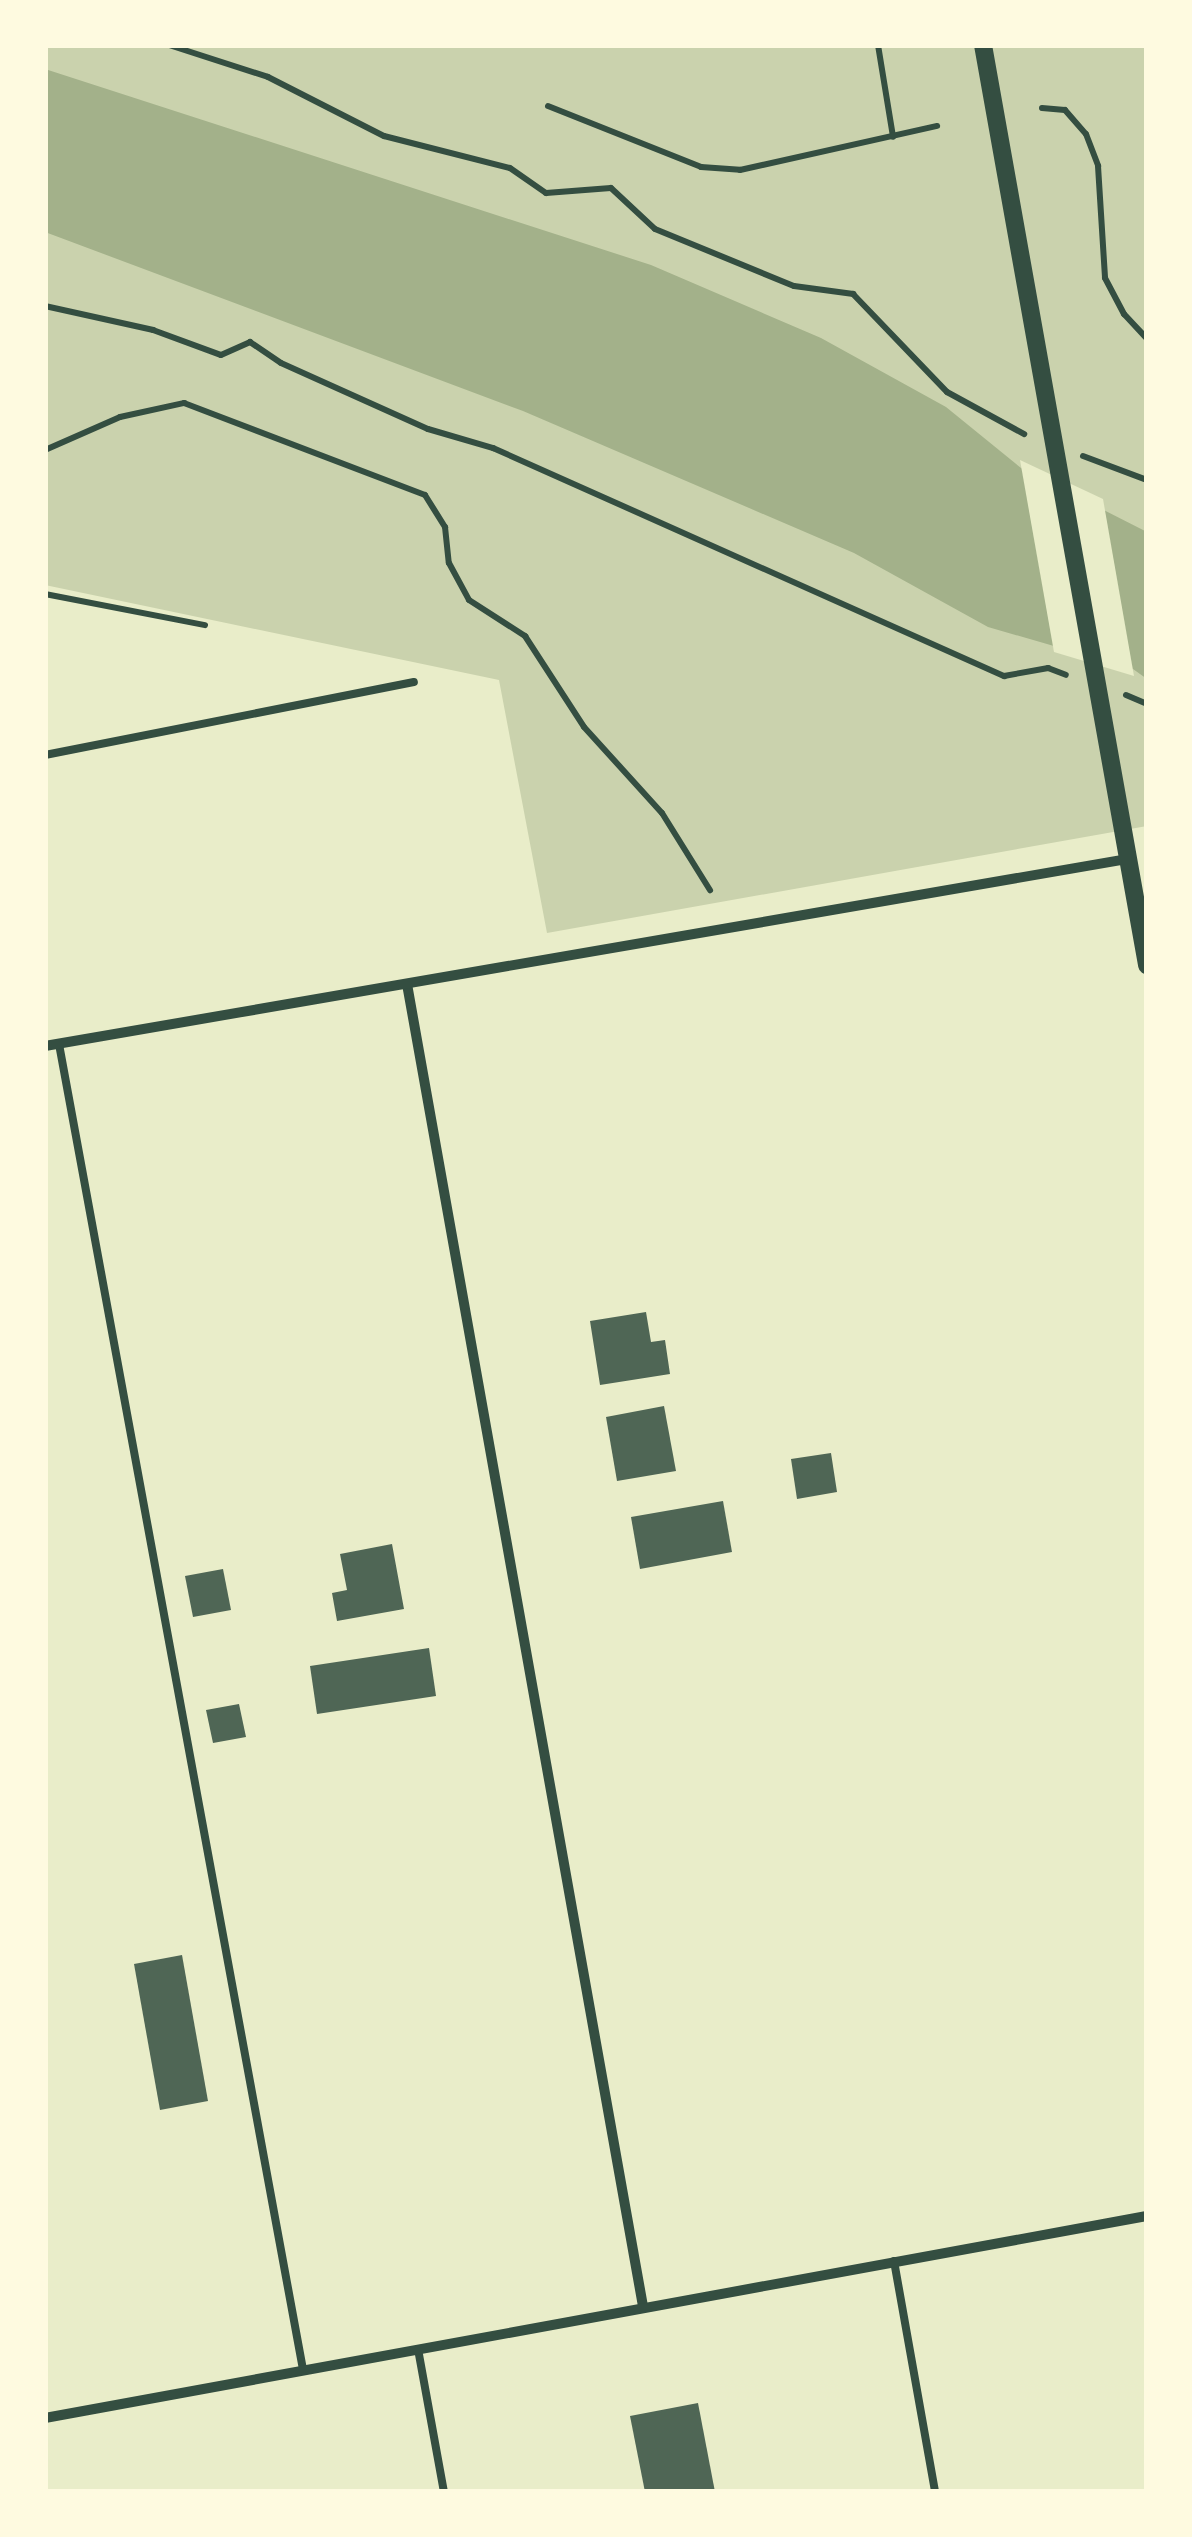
<!DOCTYPE html>
<html>
<head>
<meta charset="utf-8">
<style>
  body { margin:0 }
  #map { position:relative; width:1192px; height:2537px; overflow:hidden; background:#e9edc9; font-family:Roboto,sans-serif }
  div>[style] { position:absolute }
  .green>* { inset:0; background:#cad2ad }
  .water>* { inset:0; background:#a3b18a }
  .pier>* { inset:0; background:#e9edc9 }
  .building>* { inset:0; background:#4f6655 }
  .path>* { height:6px; margin:-3px; padding:0 3px; transform-origin:3px; border-radius:3px; background:#344e41 }
  .service>* { height:8px; margin:-4px; padding:0 4px; transform-origin:4px; border-radius:4px; background:#344e41 }
  .minor>* { height:10px; margin:-5px; padding:0 5px; transform-origin:5px; border-radius:5px; background:#344e41 }
  .tertiary>* { height:18px; margin:-9px; padding:0 9px; transform-origin:9px; border-radius:9px; background:#344e41 }
  span { translate:-50% -50%; white-space:nowrap; text-align:center; line-height:1.15; -webkit-text-stroke:8px #fefae0; paint-order:stroke }
  .frame { position:absolute; inset:0; border:48px solid #fefae0; pointer-events:none }
</style>
</head>
<body>
<div id="map">
  <div class="green">
    <i style="clip-path:polygon(45px 45px,1147px 45px,1147px 826px,547px 933px,499px 680px,45px 585px)"></i>
  </div>
  <div class="water">
    <i style="clip-path:polygon(45px 69px,651px 265px,821px 338px,946px 407px,1021px 468px,1147px 532px,1147px 679px,1133px 669px,988px 627px,854px 553px,523px 411px,45px 232px)"></i>
  </div>
  <div class="pier">
    <i style="clip-path:polygon(1020px 460px,1103px 499px,1134px 676px,1054px 652px)"></i>
  </div>
  <div class="building">
    <i style="clip-path:polygon(646px 1312px,651px 1342px,665px 1340px,670px 1374px,600px 1385px,590px 1321px)"></i>
    <i style="clip-path:polygon(664px 1406px,676px 1471px,617px 1481px,606px 1417px)"></i>
    <i style="clip-path:polygon(831px 1453px,837px 1492px,797px 1499px,791px 1459px)"></i>
    <i style="clip-path:polygon(723px 1501px,732px 1552px,640px 1569px,631px 1517px)"></i>
    <i style="clip-path:polygon(392px 1544px,404px 1609px,337px 1621px,332px 1593px,347px 1590px,340px 1554px)"></i>
    <i style="clip-path:polygon(223px 1569px,231px 1610px,193px 1617px,185px 1576px)"></i>
    <i style="clip-path:polygon(429px 1648px,436px 1696px,317px 1714px,310px 1666px)"></i>
    <i style="clip-path:polygon(239px 1704px,246px 1737px,213px 1743px,206px 1710px)"></i>
    <i style="clip-path:polygon(182px 1955px,208px 2101px,160px 2110px,134px 1964px)"></i>
    <i style="clip-path:polygon(698px 2403px,715px 2492px,645px 2492px,630px 2416px)"></i>
  </div>
  <div class="path">
    <i style="left:169px;top:45px;width:104px;rotate:17.9deg"></i>
    <i style="left:268px;top:77px;width:130px;rotate:27deg"></i>
    <i style="left:384px;top:136px;width:130px;rotate:14.3deg"></i>
    <i style="left:510px;top:168px;width:44px;rotate:34.8deg"></i>
    <i style="left:546px;top:193px;width:65px;rotate:-4.4deg"></i>
    <i style="left:611px;top:188px;width:60px;rotate:43deg"></i>
    <i style="left:655px;top:229px;width:150px;rotate:22.3deg"></i>
    <i style="left:794px;top:286px;width:60px;rotate:7.7deg"></i>
    <i style="left:853px;top:294px;width:136px;rotate:46.2deg"></i>
    <i style="left:947px;top:392px;width:88px;rotate:28.6deg"></i>
    <i style="left:878px;top:45px;width:93px;rotate:80.7deg"></i>
    <i style="left:548px;top:106px;width:165px;rotate:21.7deg"></i>
    <i style="left:701px;top:167px;width:39px;rotate:4deg"></i>
    <i style="left:740px;top:170px;width:202px;rotate:-12.6deg"></i>
    <i style="left:1042px;top:108px;width:23px;rotate:5deg"></i>
    <i style="left:1065px;top:110px;width:32px;rotate:49deg"></i>
    <i style="left:1086px;top:134px;width:34px;rotate:69deg"></i>
    <i style="left:1098px;top:166px;width:112px;rotate:86.4deg"></i>
    <i style="left:1105px;top:278px;width:41px;rotate:62.2deg"></i>
    <i style="left:1124px;top:314px;width:34px;rotate:47deg"></i>
    <i style="left:45px;top:306px;width:111px;rotate:12.5deg"></i>
    <i style="left:153px;top:330px;width:72px;rotate:20.2deg"></i>
    <i style="left:221px;top:355px;width:32px;rotate:-24deg"></i>
    <i style="left:250px;top:342px;width:37px;rotate:34deg"></i>
    <i style="left:281px;top:363px;width:161px;rotate:24.2deg"></i>
    <i style="left:428px;top:429px;width:68px;rotate:16.3deg"></i>
    <i style="left:493px;top:448px;width:560px;rotate:24.05deg"></i>
    <i style="left:1004px;top:676px;width:45px;rotate:-10.3deg"></i>
    <i style="left:1048px;top:668px;width:19px;rotate:21deg"></i>
    <i style="left:45px;top:450px;width:82px;rotate:-23.7deg"></i>
    <i style="left:120px;top:417px;width:66px;rotate:-12.3deg"></i>
    <i style="left:184px;top:403px;width:258px;rotate:20.9deg"></i>
    <i style="left:425px;top:495px;width:38px;rotate:58deg"></i>
    <i style="left:445px;top:527px;width:36px;rotate:84deg"></i>
    <i style="left:449px;top:563px;width:42px;rotate:61.6deg"></i>
    <i style="left:469px;top:600px;width:67px;rotate:32.7deg"></i>
    <i style="left:525px;top:636px;width:108px;rotate:57deg"></i>
    <i style="left:584px;top:727px;width:116px;rotate:47.8deg"></i>
    <i style="left:662px;top:813px;width:91px;rotate:58.1deg"></i>
    <i style="left:1083px;top:456px;width:68px;rotate:20.6deg"></i>
    <i style="left:45px;top:594px;width:163px;rotate:11deg"></i>
    <i style="left:1126px;top:695px;width:23px;rotate:23deg"></i>
  </div>
  <div class="service">
    <i style="left:45px;top:755px;width:376px;rotate:-11.2deg"></i>
    <i style="left:59px;top:1044px;width:1347px;rotate:79.57deg"></i>
    <i style="left:894px;top:2261px;width:235px;rotate:79.9deg"></i>
    <i style="left:418px;top:2349px;width:145px;rotate:79.7deg"></i>
  </div>
  <div class="minor">
    <i style="left:407px;top:984px;width:1343px;rotate:79.88deg"></i>
    <i style="left:45px;top:1046px;width:1099px;rotate:-9.8deg"></i>
    <i style="left:45px;top:2418px;width:1120px;rotate:-10.39deg"></i>
  </div>
  <div class="tertiary">
    <i style="left:983px;top:45px;width:935px;rotate:79.89deg"></i>
  </div>
  <div class="frame"></div>
</div>
</body>
</html>
